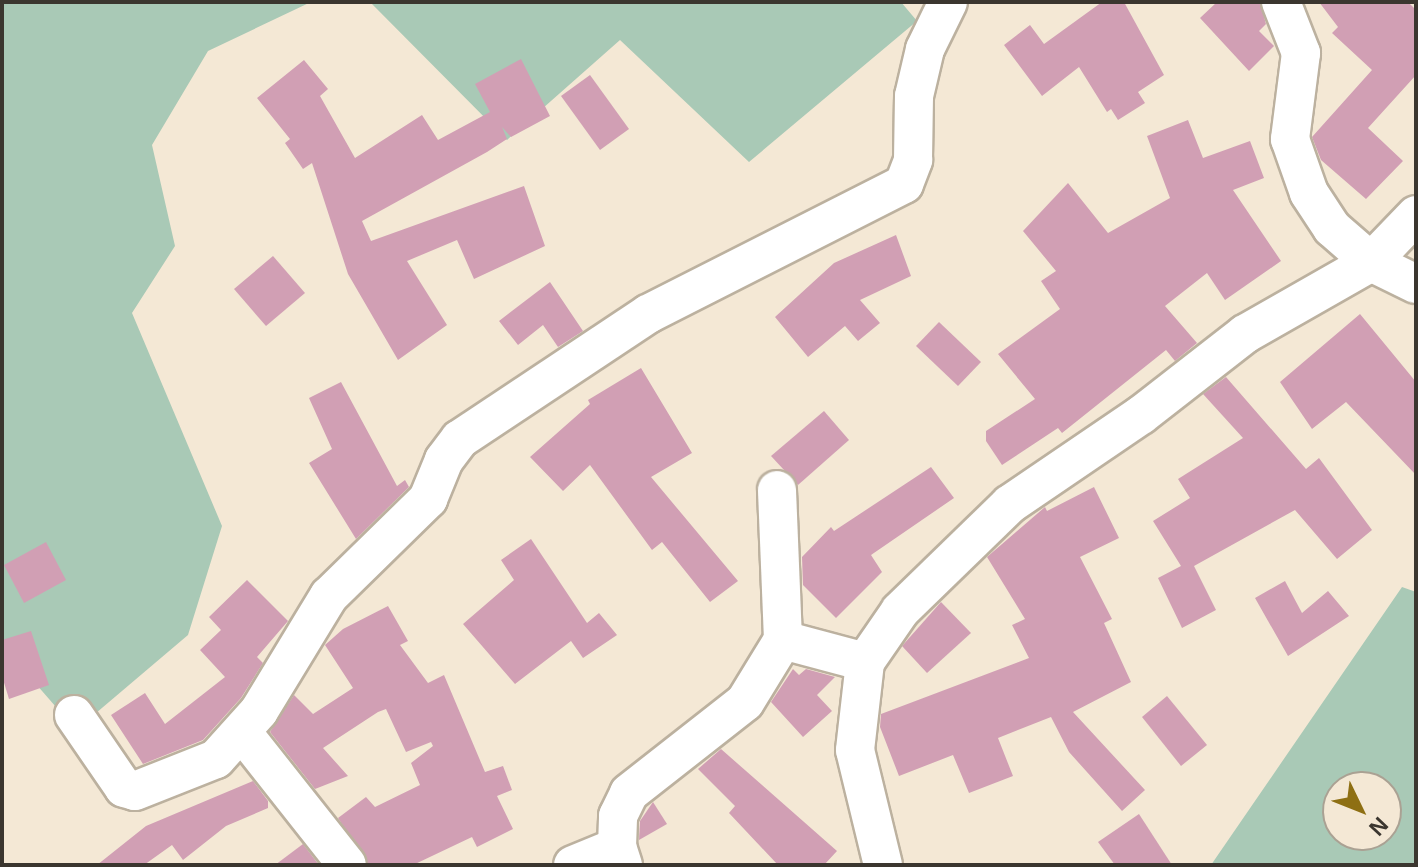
<!DOCTYPE html>
<html>
<head>
<meta charset="utf-8">
<style>
  body { margin:0 }
  #map { position:relative; width:1418px; height:867px; overflow:hidden; background:#f4e8d5; font-family:Helvetica,sans-serif }
  div>[style] { position:absolute }
  .green>* { inset:0; background:#a9c9b6 }
  .building>* { inset:0; background:#d19fb4 }
  .roads { filter:drop-shadow(2px 0 #bcb19f) drop-shadow(-2px 0 #bcb19f) drop-shadow(0 2px #bcb19f) drop-shadow(0 -2px #bcb19f) }
  .minor>* { height:38px; margin:-19px; padding:0 19px; transform-origin:19px; border-radius:19px; background:#fff }
  span { translate:-50% -50%; white-space:nowrap; text-align:center; line-height:1.15; -webkit-text-stroke:6px #f4e8d5; paint-order:stroke }
  .frame { position:absolute; inset:0; border:4px solid #3b362f; pointer-events:none }
  .north { position:absolute; left:1322px; top:771px; width:80px; height:80px; box-sizing:border-box; background:#f4e8d5; border:2px solid #aaa193; border-radius:50%; rotate:133deg; font-size:22px; font-weight:700; line-height:32px; text-align:center; color:#3b362f }
  .north::after { content:''; display:block; margin:auto; width:28px; height:36px; background:#8e6f13; clip-path:polygon(50% 0,100% 100%,50% 72%,0 100%) }
</style>
</head>
<body>
<div id="map">
  <div class="green">
    <i style="clip-path:polygon(2px 2px,311px 2px,208px 51px,152px 145px,175px 246px,132px 313px,222px 526px,188px 635px,76px 730px,2px 645px)"></i>
    <i style="clip-path:polygon(370px 2px,901px 2px,917px 21px,749px 162px,620px 40px,507px 140px)"></i>
    <i style="clip-path:polygon(evenodd,1402px 587px,1416px 592px,1416px 865px,1211px 865px,1402px 587px,1338px 787px,1386px 787px,1386px 835px,1338px 835px,1338px 787px)"></i>
  </div>
  <div class="building">
    <i style="clip-path:polygon(1102px 2px,1124px 2px,1164px 75px,1138px 92px,1145px 103px,1118px 120px,1111px 109px,1107px 112px,1079px 67px,1042px 96px,1004px 45px,1030px 25px,1044px 44px)"></i>
    <i style="clip-path:polygon(1217px 2px,1260px 2px,1266px 24px,1259px 31px,1274px 46px,1249px 71px,1200px 18px)"></i>
    <i style="clip-path:polygon(1319px 2px,1408px 2px,1416px 10px,1416px 75px,1368px 128px,1403px 161px,1366px 199px,1321px 160px,1312px 137px,1372px 70px,1332px 33px,1338px 27px)"></i>
    <i style="clip-path:polygon(521px 59px,550px 116px,511px 137px,502px 127px,507px 139px,487px 152px,362px 221px,371px 241px,524px 186px,545px 246px,474px 279px,457px 240px,407px 261px,447px 325px,398px 360px,348px 274px,312px 163px,303px 169px,285px 143px,290px 139px,257px 98px,304px 60px,328px 89px,320px 96px,355px 158px,422px 115px,438px 140px,490px 112px,475px 84px)"></i>
    <i style="clip-path:polygon(590px 75px,629px 129px,600px 150px,561px 96px)"></i>
    <i style="clip-path:polygon(1188px 120px,1203px 158px,1250px 141px,1264px 178px,1233px 190px,1281px 261px,1225px 300px,1207px 273px,1165px 306px,1197px 343px,1175px 361px,1166px 350px,1062px 433px,1058px 428px,1002px 465px,986px 441px,986px 431px,1035px 399px,998px 354px,1060px 309px,1041px 281px,1056px 271px,1023px 231px,1068px 183px,1108px 233px,1170px 198px,1147px 136px)"></i>
    <i style="clip-path:polygon(896px 235px,911px 276px,860px 300px,880px 323px,858px 341px,845px 326px,808px 357px,775px 317px,834px 263px)"></i>
    <i style="clip-path:polygon(273px 256px,305px 293px,266px 326px,234px 289px)"></i>
    <i style="clip-path:polygon(550px 282px,583px 331px,558px 347px,543px 325px,518px 345px,499px 321px)"></i>
    <i style="clip-path:polygon(1360px 314px,1416px 382px,1416px 475px,1346px 402px,1312px 429px,1280px 382px)"></i>
    <i style="clip-path:polygon(939px 322px,981px 362px,958px 386px,916px 346px)"></i>
    <i style="clip-path:polygon(641px 368px,692px 453px,651px 477px,738px 581px,710px 602px,662px 542px,652px 550px,590px 465px,563px 491px,530px 457px,590px 404px,588px 400px)"></i>
    <i style="clip-path:polygon(1226px 377px,1306px 469px,1319px 458px,1372px 530px,1337px 559px,1295px 510px,1194px 566px,1216px 610px,1182px 628px,1158px 578px,1181px 566px,1153px 521px,1190px 498px,1178px 479px,1243px 438px,1203px 394px)"></i>
    <i style="clip-path:polygon(341px 382px,397px 486px,405px 480px,409px 487px,356px 539px,309px 463px,332px 449px,309px 398px)"></i>
    <i style="clip-path:polygon(824px 411px,849px 440px,798px 485px,771px 456px)"></i>
    <i style="clip-path:polygon(931px 467px,954px 498px,871px 555px,882px 572px,836px 618px,803px 585px,802px 557px,831px 527px,834px 531px)"></i>
    <i style="clip-path:polygon(1094px 487px,1119px 538px,1080px 557px,1112px 619px,1104px 623px,1131px 682px,1073px 712px,1145px 790px,1122px 811px,1069px 752px,1051px 717px,998px 738px,1013px 776px,969px 793px,953px 755px,899px 776px,880px 727px,881px 714px,1029px 658px,1012px 625px,1025px 619px,987px 557px,1045px 507px,1047px 511px)"></i>
    <i style="clip-path:polygon(531px 539px,587px 623px,599px 613px,617px 635px,583px 658px,571px 641px,515px 684px,463px 624px,514px 580px,501px 560px)"></i>
    <i style="clip-path:polygon(46px 542px,66px 580px,24px 603px,4px 565px)"></i>
    <i style="clip-path:polygon(247px 580px,288px 621px,257px 657px,263px 663px,241px 698px,203px 740px,143px 764px,111px 715px,145px 693px,165px 724px,225px 677px,200px 650px,221px 630px,209px 617px)"></i>
    <i style="clip-path:polygon(1285px 581px,1302px 613px,1328px 591px,1349px 616px,1288px 656px,1255px 598px)"></i>
    <i style="clip-path:polygon(941px 602px,971px 633px,927px 673px,902px 646px)"></i>
    <i style="clip-path:polygon(388px 606px,408px 641px,400px 645px,428px 683px,444px 675px,485px 772px,503px 766px,512px 790px,497px 796px,513px 829px,477px 847px,472px 837px,413px 865px,368px 865px,338px 818px,366px 797px,375px 807px,420px 785px,411px 763px,433px 746px,431px 742px,406px 752px,386px 709px,378px 712px,323px 748px,348px 776px,315px 789px,270px 732px,294px 695px,313px 714px,353px 688px,325px 645px,343px 629px)"></i>
    <i style="clip-path:polygon(31px 631px,49px 685px,9px 699px,2px 676px,2px 640px)"></i>
    <i style="clip-path:polygon(793px 669px,799px 675px,806px 669px,835px 677px,817px 695px,832px 711px,803px 737px,771px 702px)"></i>
    <i style="clip-path:polygon(1167px 696px,1207px 745px,1181px 766px,1142px 717px)"></i>
    <i style="clip-path:polygon(721px 749px,837px 851px,824px 865px,778px 865px,729px 813px,735px 806px,698px 769px)"></i>
    <i style="clip-path:polygon(253px 781px,268px 801px,268px 808px,226px 826px,183px 860px,172px 845px,144px 865px,97px 865px,146px 826px)"></i>
    <i style="clip-path:polygon(653px 802px,667px 824px,639px 840px,640px 821px)"></i>
    <i style="clip-path:polygon(1139px 814px,1172px 865px,1115px 865px,1098px 842px)"></i>
    <i style="clip-path:polygon(303px 844px,319px 865px,275px 865px)"></i>
  </div>
  <div class="roads">
    <div class="minor">
      <i style="left:1281px;top:2px;width:55px;rotate:68.6deg"></i>
      <i style="left:1301px;top:53px;width:87px;rotate:97.3deg"></i>
      <i style="left:1290px;top:139px;width:57px;rotate:70.6deg"></i>
      <i style="left:1309px;top:193px;width:42px;rotate:56.7deg"></i>
      <i style="left:1332px;top:228px;width:52px;rotate:41.1deg"></i>
      <i style="left:1371px;top:262px;width:50px;rotate:26.1deg"></i>
      <i style="left:783px;top:640px;width:85px;rotate:15deg"></i>
      <i style="left:74px;top:715px;width:88px;rotate:55.6deg"></i>
      <i style="left:124px;top:788px;width:11px;rotate:15deg"></i>
      <i style="left:135px;top:791px;width:87px;rotate:-21.6deg"></i>
      <i style="left:216px;top:759px;width:64px;rotate:-48.1deg"></i>
      <i style="left:259px;top:711px;width:135px;rotate:-58.7deg"></i>
      <i style="left:329px;top:596px;width:139px;rotate:-44.4deg"></i>
      <i style="left:428px;top:499px;width:42px;rotate:-67.7deg"></i>
      <i style="left:444px;top:460px;width:26px;rotate:-53deg"></i>
      <i style="left:460px;top:439px;width:226px;rotate:-33.6deg"></i>
      <i style="left:648px;top:314px;width:287px;rotate:-26.9deg"></i>
      <i style="left:904px;top:184px;width:26px;rotate:-69deg"></i>
      <i style="left:913px;top:160px;width:64px;rotate:-89.1deg"></i>
      <i style="left:914px;top:96px;width:48px;rotate:-76.8deg"></i>
      <i style="left:925px;top:49px;width:52px;rotate:-63.9deg"></i>
      <i style="left:242px;top:732px;width:169px;rotate:51.7deg"></i>
      <i style="left:573px;top:865px;width:48px;rotate:-22.2deg"></i>
      <i style="left:623px;top:865px;width:19px;rotate:-108deg"></i>
      <i style="left:617px;top:847px;width:31px;rotate:-88deg"></i>
      <i style="left:618px;top:816px;width:25px;rotate:-64deg"></i>
      <i style="left:629px;top:793px;width:147px;rotate:-38.1deg"></i>
      <i style="left:745px;top:702px;width:73px;rotate:-58.5deg"></i>
      <i style="left:783px;top:640px;width:150px;rotate:-92.3deg"></i>
      <i style="left:883px;top:865px;width:118px;rotate:-103.7deg"></i>
      <i style="left:855px;top:750px;width:89px;rotate:-83.5deg"></i>
      <i style="left:865px;top:662px;width:62px;rotate:-55.5deg"></i>
      <i style="left:900px;top:611px;width:153px;rotate:-44.2deg"></i>
      <i style="left:1010px;top:504px;width:158px;rotate:-34.2deg"></i>
      <i style="left:1141px;top:415px;width:132px;rotate:-37.9deg"></i>
      <i style="left:1245px;top:334px;width:145px;rotate:-29.7deg"></i>
      <i style="left:1371px;top:262px;width:65px;rotate:-46.2deg"></i>
    </div>
  </div>
  <div class="frame"></div>
  <div class="north">N</div>
</div>
</body>
</html>
